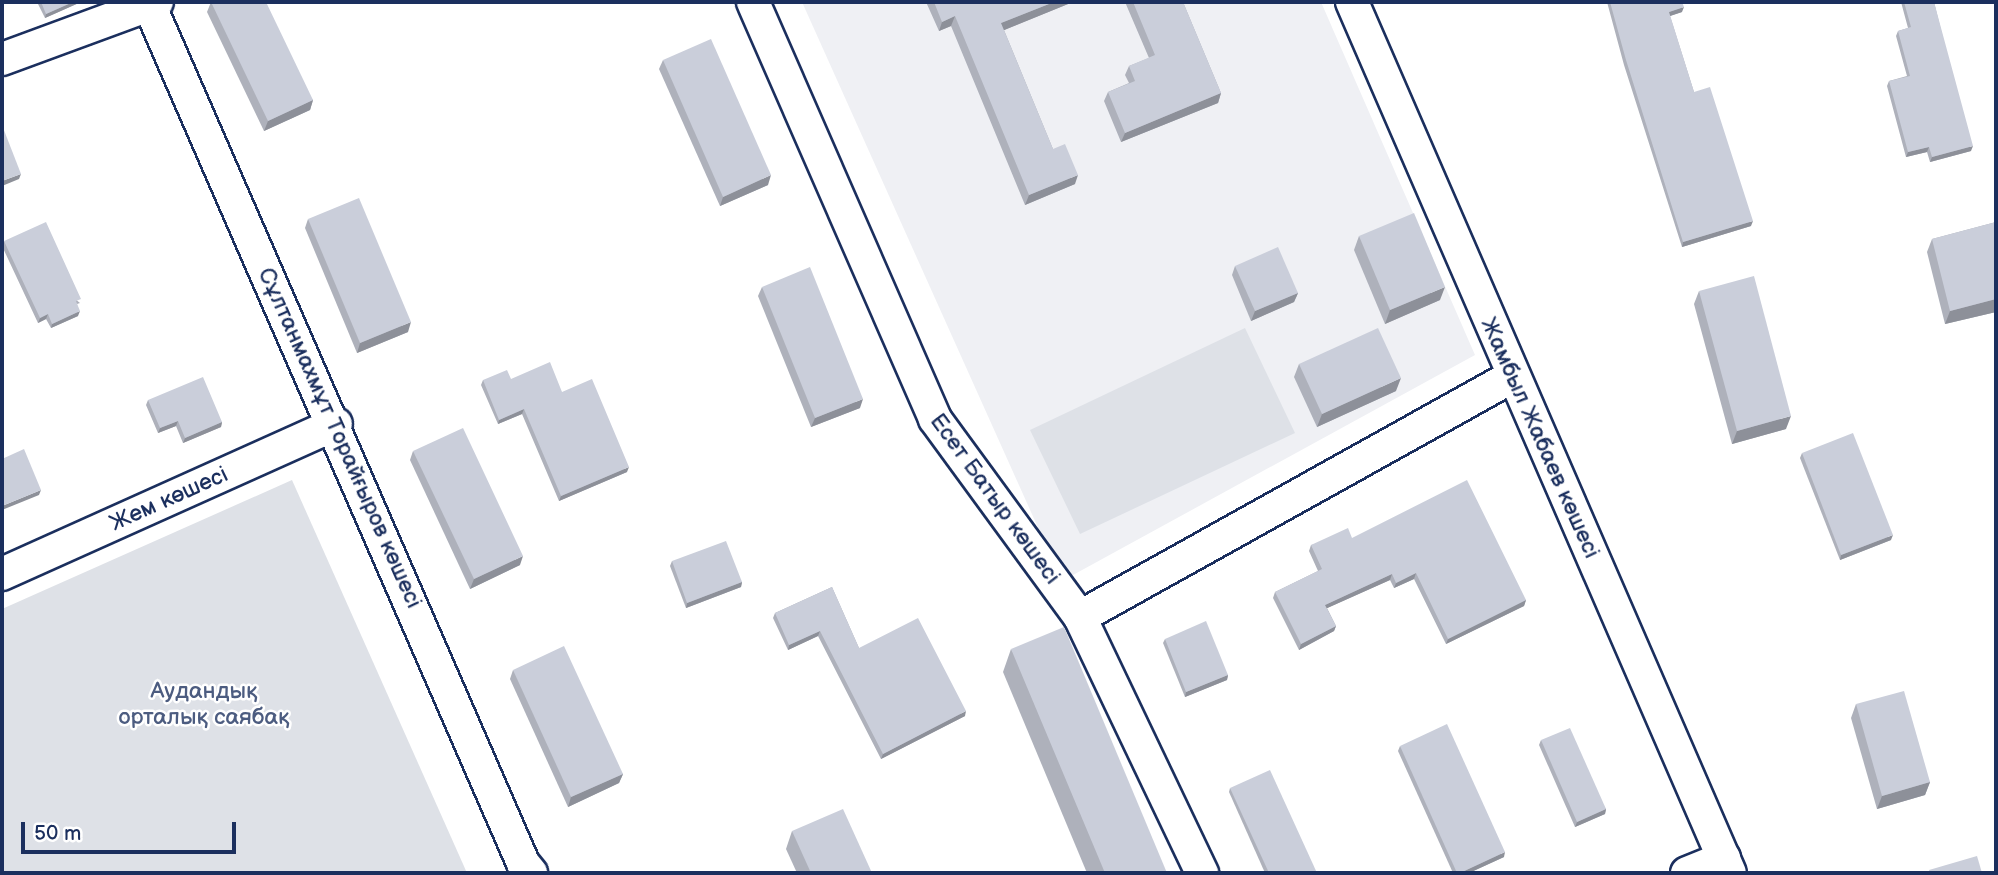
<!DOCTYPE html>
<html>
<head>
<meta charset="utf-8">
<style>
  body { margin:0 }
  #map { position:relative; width:1998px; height:875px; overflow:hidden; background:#fff; font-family:"Balsamiq Sans",sans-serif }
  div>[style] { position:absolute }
  .built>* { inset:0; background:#eff0f4 }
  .green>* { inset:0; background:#dee1e7 }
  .roads { filter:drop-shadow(2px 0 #1b2f5e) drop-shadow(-2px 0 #1b2f5e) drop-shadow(0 2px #1b2f5e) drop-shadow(0 -2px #1b2f5e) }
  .minor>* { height:32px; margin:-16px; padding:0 16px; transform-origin:16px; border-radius:16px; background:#fff }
  .wall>* { inset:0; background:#aeb1bb }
  .shaded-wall>* { inset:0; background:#8d9099 }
  .building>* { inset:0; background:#caceda }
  span { translate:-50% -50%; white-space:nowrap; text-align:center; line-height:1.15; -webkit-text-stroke:5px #fff; paint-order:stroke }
  .street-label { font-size:23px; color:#1b2f5e }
  .park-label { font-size:23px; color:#4c5c80 }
  .frame { position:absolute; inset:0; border:4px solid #1b2f5e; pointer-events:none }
  .scale { position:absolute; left:21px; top:822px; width:215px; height:32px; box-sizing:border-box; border:4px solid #1b2f5e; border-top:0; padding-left:9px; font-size:21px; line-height:24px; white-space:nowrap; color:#1b2f5e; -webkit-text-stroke:5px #fff; paint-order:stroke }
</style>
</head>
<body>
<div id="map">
  <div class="built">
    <i style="clip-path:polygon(802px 2px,1321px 2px,1475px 355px,1062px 581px)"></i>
  </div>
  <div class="green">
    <i style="clip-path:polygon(1245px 328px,1295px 433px,1080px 534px,1030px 430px)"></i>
    <i style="clip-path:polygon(292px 480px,467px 873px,2px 873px,2px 609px)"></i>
  </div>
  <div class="roads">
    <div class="minor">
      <i style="left:148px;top:2px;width:939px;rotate:66.46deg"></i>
      <i style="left:523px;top:863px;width:13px;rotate:51deg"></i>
      <i style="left:753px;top:2px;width:455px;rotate:66.4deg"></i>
      <i style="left:935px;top:419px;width:245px;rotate:53.8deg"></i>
      <i style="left:1080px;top:617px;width:284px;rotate:64.5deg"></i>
      <i style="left:1352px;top:2px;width:949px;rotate:66.54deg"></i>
      <i style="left:2px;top:59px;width:165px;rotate:-20.2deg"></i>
      <i style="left:2px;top:574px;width:366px;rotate:-24.2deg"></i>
      <i style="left:1080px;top:617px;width:494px;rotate:-29.1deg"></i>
      <i style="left:1687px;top:873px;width:40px;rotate:-22deg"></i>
    </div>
  </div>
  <div class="wall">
    <i style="clip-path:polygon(37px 2px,81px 2px,45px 18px)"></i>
    <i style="clip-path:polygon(211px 2px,313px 100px,310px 110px,264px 131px,207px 12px)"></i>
    <i style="clip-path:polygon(926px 2px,1073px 2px,1004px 30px,1053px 149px,1075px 184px,1025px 205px,951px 26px,939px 31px)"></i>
    <i style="clip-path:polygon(1125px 2px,1183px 2px,1221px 93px,1218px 103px,1121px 142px,1104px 101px,1108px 92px,1129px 83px,1125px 75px,1129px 66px,1149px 58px)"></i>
    <i style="clip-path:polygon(1607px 2px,1682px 2px,1682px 12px,1670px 16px,1694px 92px,1751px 226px,1682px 247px,1624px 65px)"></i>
    <i style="clip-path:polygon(1901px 2px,1934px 2px,1971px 151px,1930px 162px,1927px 152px,1906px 157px,1887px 86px,1889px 81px,1907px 76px,1896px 36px,1898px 31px,1908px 28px)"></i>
    <i style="clip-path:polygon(663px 60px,768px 185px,720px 206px,659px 69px)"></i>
    <i style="clip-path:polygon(308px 219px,408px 332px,357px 353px,305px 228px)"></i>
    <i style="clip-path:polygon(1996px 222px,1996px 312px,1945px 324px,1927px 252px,1932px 239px)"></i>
    <i style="clip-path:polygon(1359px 236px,1440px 300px,1385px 324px,1354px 250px)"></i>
    <i style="clip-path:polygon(4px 241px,80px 303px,77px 304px,78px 316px,51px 328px,46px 319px,38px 323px,2px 246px)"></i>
    <i style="clip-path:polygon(1235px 266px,1298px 293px,1294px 302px,1251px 321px,1232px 275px)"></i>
    <i style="clip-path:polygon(762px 287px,860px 408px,811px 427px,758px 296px)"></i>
    <i style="clip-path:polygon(1699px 291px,1786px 429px,1732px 444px,1694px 304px)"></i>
    <i style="clip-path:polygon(1299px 364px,1396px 391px,1317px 427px,1294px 377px)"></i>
    <i style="clip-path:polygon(511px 379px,562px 392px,627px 472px,559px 501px,522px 414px,498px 424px,481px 385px,483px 380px)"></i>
    <i style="clip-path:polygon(148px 400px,222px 422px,221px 427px,183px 443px,176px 426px,158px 433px,146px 405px)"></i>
    <i style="clip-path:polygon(413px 451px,520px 565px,470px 589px,410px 460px)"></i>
    <i style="clip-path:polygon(1802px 453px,1891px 540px,1840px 560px,1800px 458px)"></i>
    <i style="clip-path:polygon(1352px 538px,1526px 600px,1524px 606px,1446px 644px,1414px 579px,1394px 588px,1390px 580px,1327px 608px,1336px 626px,1334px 631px,1299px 650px,1273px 598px,1275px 592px,1318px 571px,1309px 551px,1311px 545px)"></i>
    <i style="clip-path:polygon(672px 561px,742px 582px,741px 587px,686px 608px,670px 566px)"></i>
    <i style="clip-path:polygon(832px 587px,859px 648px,965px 716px,881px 759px,818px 636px,788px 650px,773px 618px,775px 613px)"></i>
    <i style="clip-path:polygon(1165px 639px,1228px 675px,1227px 680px,1185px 697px,1163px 643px)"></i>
    <i style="clip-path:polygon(1011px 649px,1167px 873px,1087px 873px,1003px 672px)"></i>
    <i style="clip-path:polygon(513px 670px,623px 774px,619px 783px,568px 807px,510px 679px)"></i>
    <i style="clip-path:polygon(1856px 704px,1930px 782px,1925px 795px,1877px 809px,1851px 718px)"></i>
    <i style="clip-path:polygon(1541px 740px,1606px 809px,1605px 814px,1575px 827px,1539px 745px)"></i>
    <i style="clip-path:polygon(1400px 746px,1504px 857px,1469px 873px,1453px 873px,1398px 751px)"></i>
    <i style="clip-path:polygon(1230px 788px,1317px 873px,1265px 873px,1229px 792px)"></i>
    <i style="clip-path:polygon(792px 831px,872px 873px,797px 873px,786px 849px)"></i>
  </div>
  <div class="shaded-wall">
    <i style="clip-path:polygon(73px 2px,81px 2px,45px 18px,46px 14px)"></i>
    <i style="clip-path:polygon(1054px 2px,1073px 2px,997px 33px,1001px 23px)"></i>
    <i style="clip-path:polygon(1684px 7px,1682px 12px,1667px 17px,1669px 12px)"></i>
    <i style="clip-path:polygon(955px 16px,951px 26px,939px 31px,942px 22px)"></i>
    <i style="clip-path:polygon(1221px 93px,1218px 103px,1121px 142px,1125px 133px)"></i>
    <i style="clip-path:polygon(313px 100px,310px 110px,264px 131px,268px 121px)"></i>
    <i style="clip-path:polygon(1973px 146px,1971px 151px,1930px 162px,1932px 157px)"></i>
    <i style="clip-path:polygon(1929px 147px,1927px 152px,1906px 157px,1908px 152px)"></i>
    <i style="clip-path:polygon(21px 174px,19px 179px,2px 186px,2px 181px)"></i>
    <i style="clip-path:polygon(771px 175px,768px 185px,720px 206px,723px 197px)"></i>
    <i style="clip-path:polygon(1078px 175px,1075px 184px,1025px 205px,1029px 195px)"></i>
    <i style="clip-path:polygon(1753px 221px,1751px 226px,1682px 247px,1683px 242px)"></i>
    <i style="clip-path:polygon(1445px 287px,1440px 300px,1385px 324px,1390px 310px)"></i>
    <i style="clip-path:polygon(1298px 293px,1294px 302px,1251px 321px,1255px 311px)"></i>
    <i style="clip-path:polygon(1996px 299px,1996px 312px,1945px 324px,1950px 311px)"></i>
    <i style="clip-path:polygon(80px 311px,78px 316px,51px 328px,52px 324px)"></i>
    <i style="clip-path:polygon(48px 314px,46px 319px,38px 323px,40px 318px)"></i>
    <i style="clip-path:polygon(411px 322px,408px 332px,357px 353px,360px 343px)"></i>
    <i style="clip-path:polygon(1401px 378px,1396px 391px,1317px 427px,1322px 414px)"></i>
    <i style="clip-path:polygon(863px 399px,860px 408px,811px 427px,815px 418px)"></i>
    <i style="clip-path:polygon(524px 409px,522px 414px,498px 424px,499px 420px)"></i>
    <i style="clip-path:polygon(1791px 416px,1786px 429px,1732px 444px,1737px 431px)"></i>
    <i style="clip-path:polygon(178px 421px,176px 426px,158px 433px,160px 428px)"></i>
    <i style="clip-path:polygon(222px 422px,221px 427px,183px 443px,185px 438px)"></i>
    <i style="clip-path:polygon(629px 467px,627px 472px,559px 501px,561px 496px)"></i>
    <i style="clip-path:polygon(41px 490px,39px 495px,2px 510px,2px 506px)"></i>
    <i style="clip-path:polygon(1893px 535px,1891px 540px,1840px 560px,1841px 555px)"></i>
    <i style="clip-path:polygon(523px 556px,520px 565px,470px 589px,474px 579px)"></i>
    <i style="clip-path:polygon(1416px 573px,1414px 579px,1394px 588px,1396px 583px)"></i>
    <i style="clip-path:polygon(1392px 574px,1390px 580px,1323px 610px,1325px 605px)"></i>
    <i style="clip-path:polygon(742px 582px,741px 587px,686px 608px,687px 603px)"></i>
    <i style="clip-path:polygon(1526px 600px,1524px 606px,1446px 644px,1448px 639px)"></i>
    <i style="clip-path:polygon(1336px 626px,1334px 631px,1299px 650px,1301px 644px)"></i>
    <i style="clip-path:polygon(820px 631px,818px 636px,788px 650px,789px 645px)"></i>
    <i style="clip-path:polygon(1228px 675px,1227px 680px,1185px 697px,1186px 692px)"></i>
    <i style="clip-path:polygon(966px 711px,965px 716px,881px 759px,883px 754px)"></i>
    <i style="clip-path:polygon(623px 774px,619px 783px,568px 807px,571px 797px)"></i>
    <i style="clip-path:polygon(1930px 782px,1925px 795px,1877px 809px,1882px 796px)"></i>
    <i style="clip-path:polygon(1606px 809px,1605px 814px,1575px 827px,1577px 822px)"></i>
    <i style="clip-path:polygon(1505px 852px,1504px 857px,1469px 873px,1460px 873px)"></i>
  </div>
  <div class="building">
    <i style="clip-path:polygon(41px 2px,73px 2px,46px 14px)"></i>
    <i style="clip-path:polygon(211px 2px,266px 2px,313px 100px,268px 121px)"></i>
    <i style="clip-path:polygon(934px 2px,1054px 2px,1001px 23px,1053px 149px,1065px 144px,1078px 175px,1029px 195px,955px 16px,942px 22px)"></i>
    <i style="clip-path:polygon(1133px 2px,1183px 2px,1221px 93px,1125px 133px,1108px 92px,1135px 81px,1129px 66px,1155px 55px)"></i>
    <i style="clip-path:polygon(1610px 2px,1682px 2px,1684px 7px,1669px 12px,1694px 92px,1710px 87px,1753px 221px,1683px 242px,1626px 60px)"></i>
    <i style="clip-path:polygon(1904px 2px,1934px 2px,1973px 146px,1932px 157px,1929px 147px,1908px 152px,1889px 81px,1910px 76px,1898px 31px,1911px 27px)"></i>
    <i style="clip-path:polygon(711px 39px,771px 175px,723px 197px,663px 60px)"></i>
    <i style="clip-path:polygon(2px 125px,21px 174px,2px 181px)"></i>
    <i style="clip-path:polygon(359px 198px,411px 322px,360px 343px,308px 219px)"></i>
    <i style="clip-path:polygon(1414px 213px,1445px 287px,1390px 310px,1359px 236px)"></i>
    <i style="clip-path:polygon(46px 222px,81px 299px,76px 301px,80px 311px,52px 324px,48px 314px,40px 318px,4px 241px)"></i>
    <i style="clip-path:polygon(1996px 222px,1996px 299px,1950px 311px,1932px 239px)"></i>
    <i style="clip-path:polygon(1278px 247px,1298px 293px,1255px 311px,1235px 266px)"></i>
    <i style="clip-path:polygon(810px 267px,863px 399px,815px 418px,762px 287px)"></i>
    <i style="clip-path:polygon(1754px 276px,1791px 416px,1737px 431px,1699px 291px)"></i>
    <i style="clip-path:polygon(1378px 328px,1401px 378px,1322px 414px,1299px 364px)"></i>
    <i style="clip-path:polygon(550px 362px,562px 392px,592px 379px,629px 467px,561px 496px,524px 409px,499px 420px,483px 380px,507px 370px,511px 379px)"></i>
    <i style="clip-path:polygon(203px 377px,222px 422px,185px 438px,178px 421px,160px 428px,148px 400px)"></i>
    <i style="clip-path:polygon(463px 428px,523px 556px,474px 579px,413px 451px)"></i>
    <i style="clip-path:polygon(1853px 433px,1893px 535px,1841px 555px,1802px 453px)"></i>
    <i style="clip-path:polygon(24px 449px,41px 490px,2px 506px,2px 459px)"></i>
    <i style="clip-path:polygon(1467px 480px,1526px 600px,1448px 639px,1416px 573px,1396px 583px,1392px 574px,1325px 605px,1336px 626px,1301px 644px,1275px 592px,1322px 569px,1311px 545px,1348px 528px,1352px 538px)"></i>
    <i style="clip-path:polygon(726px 541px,742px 582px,687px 603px,672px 561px)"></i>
    <i style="clip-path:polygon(832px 587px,859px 648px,918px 618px,966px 711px,883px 754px,820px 631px,789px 645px,775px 613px)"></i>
    <i style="clip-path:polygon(1206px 621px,1228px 675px,1186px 692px,1165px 639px)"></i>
    <i style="clip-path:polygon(1064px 627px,1167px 873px,1105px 873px,1011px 649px)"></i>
    <i style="clip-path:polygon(564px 646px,623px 774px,571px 797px,513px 670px)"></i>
    <i style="clip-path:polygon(1904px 691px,1930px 782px,1882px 796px,1856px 704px)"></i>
    <i style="clip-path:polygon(1447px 724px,1505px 852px,1460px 873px,1457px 873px,1400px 746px)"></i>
    <i style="clip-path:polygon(1570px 728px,1606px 809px,1577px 822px,1541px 740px)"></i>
    <i style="clip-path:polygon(1270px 770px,1317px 873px,1269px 873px,1230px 788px)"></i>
    <i style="clip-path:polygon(843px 809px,872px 873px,811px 873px,792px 831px)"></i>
    <i style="clip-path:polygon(1977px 856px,1982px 873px,1930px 873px,1929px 870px)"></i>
  </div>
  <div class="street-label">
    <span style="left:340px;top:438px;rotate:66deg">Сұлтанмахмұт Торайғыров көшесі</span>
    <span style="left:1540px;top:438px;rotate:66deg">Жамбыл Жабаев көшесі</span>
    <span style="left:169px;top:499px;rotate:-24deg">Жем көшесі</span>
    <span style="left:995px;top:499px;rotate:54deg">Есет Батыр көшесі</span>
  </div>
  <div class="park-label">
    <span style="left:204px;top:704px">Аудандық<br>орталық саябақ</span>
  </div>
  <div class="frame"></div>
  <div class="scale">50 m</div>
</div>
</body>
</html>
